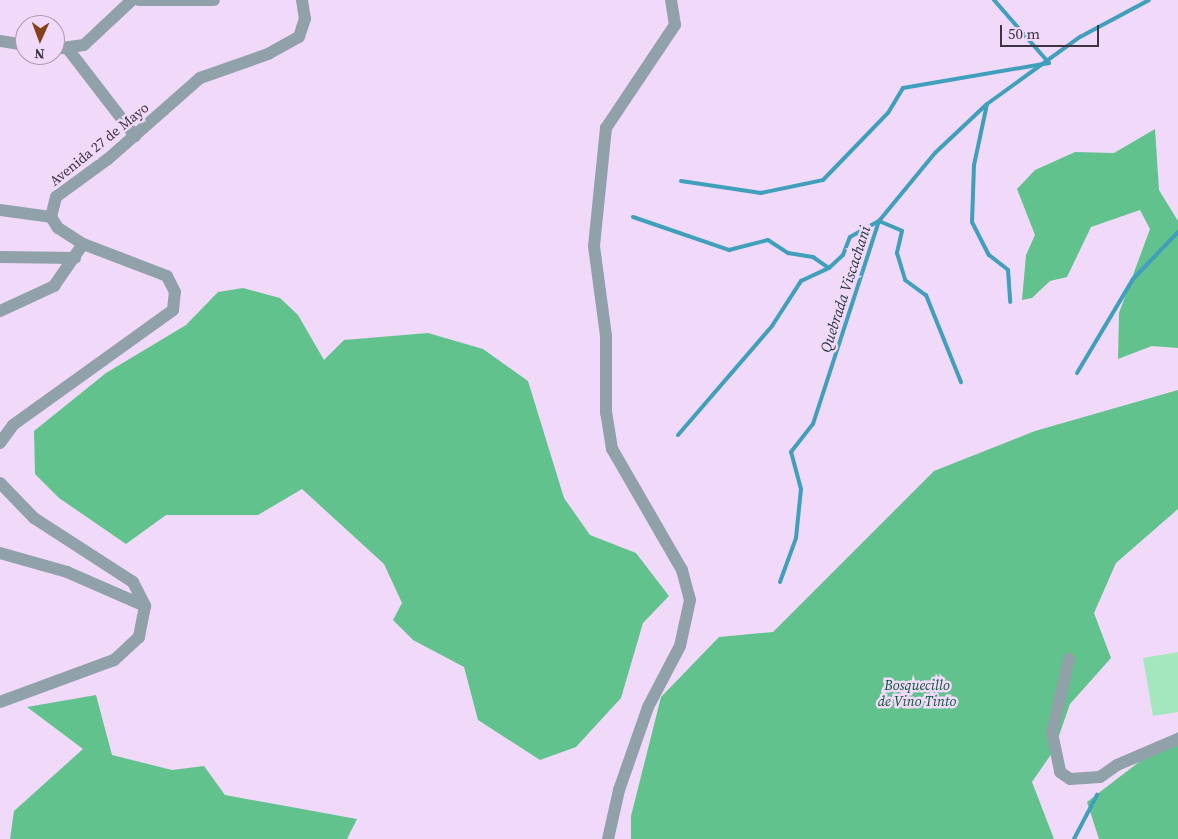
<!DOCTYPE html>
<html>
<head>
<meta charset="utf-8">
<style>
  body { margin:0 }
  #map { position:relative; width:1178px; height:839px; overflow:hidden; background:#f1daf9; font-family:"Source Serif 4",serif }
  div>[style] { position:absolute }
  .green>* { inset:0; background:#a4e7be }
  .forest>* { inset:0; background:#62c28d }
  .stream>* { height:4px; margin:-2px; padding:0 2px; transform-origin:2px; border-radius:2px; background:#409fbb }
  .minor>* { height:12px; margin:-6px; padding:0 6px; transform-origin:6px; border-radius:6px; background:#91a1a9 }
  span { translate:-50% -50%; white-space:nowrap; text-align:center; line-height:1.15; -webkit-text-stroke:5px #f1daf9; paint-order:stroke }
  .street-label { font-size:14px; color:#3d3440 }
  .park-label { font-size:14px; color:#0a5735; font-style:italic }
  .water-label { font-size:15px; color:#1c3239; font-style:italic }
  .north { position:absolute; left:15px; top:15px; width:50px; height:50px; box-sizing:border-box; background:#f1daf9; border:1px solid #a998af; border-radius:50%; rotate:182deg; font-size:14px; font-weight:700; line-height:20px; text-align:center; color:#3d3440 }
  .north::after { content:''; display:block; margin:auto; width:18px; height:22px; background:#86401c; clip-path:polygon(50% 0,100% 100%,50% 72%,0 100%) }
  .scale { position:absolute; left:1000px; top:25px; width:99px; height:22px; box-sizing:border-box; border:2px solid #3d3440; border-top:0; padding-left:6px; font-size:15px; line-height:18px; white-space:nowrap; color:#3d3440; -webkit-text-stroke:4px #f1daf9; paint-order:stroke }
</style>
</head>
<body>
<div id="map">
  <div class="green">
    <i style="clip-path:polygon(1178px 652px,1178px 712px,1153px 716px,1143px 658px)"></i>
  </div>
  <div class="forest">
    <i style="clip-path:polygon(1155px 129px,1159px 190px,1178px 221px,1178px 348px,1152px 346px,1118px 359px,1119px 313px,1150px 229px,1140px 210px,1091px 227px,1067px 277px,1050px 281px,1032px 298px,1022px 300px,1026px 255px,1035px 235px,1017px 189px,1035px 170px,1075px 152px,1114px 153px)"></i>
    <i style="clip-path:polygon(243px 288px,280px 298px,298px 315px,324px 360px,344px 340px,428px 333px,483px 349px,528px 381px,564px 498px,590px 535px,636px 553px,669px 596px,643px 623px,621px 698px,576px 747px,540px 760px,478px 720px,464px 667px,413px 640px,393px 620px,402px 603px,384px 564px,302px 489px,258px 515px,166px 515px,126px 544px,59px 498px,35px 474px,34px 431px,106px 373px,186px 325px,218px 292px)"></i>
    <i style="clip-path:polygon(1178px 390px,1178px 509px,1116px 563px,1094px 613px,1111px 658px,1070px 704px,1054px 750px,1032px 782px,1054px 839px,631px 839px,631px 816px,661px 697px,719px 637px,773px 632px,934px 471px,1035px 431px)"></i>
    <i style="clip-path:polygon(96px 695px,112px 755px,172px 770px,204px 766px,225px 795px,357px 819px,347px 839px,10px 839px,14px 811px,83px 749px,27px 707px)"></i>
    <i style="clip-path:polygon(1178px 732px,1178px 839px,1099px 839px,1087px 802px)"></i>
  </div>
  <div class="stream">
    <i style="left:987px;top:104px;width:62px;rotate:102deg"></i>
    <i style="left:974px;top:165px;width:57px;rotate:92deg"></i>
    <i style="left:972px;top:222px;width:37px;rotate:63deg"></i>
    <i style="left:989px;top:255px;width:24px;rotate:38deg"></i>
    <i style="left:1008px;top:270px;width:32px;rotate:86deg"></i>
    <i style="left:681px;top:181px;width:81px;rotate:8.5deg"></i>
    <i style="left:761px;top:193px;width:63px;rotate:-11.8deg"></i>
    <i style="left:823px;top:180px;width:93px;rotate:-45.9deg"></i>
    <i style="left:888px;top:113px;width:29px;rotate:-59deg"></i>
    <i style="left:903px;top:88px;width:148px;rotate:-9.7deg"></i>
    <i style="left:1049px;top:63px;width:84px;rotate:-131.1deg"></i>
    <i style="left:633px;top:217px;width:102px;rotate:19deg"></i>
    <i style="left:729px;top:250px;width:40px;rotate:-14.4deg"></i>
    <i style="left:768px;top:240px;width:24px;rotate:33deg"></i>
    <i style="left:788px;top:253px;width:25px;rotate:9deg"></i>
    <i style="left:813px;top:257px;width:19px;rotate:35deg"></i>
    <i style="left:1077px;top:373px;width:109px;rotate:-59.2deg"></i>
    <i style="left:1133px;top:279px;width:65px;rotate:-46.2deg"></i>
    <i style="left:678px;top:435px;width:144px;rotate:-49.2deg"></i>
    <i style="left:772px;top:326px;width:54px;rotate:-57.2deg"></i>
    <i style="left:801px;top:281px;width:31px;rotate:-25deg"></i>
    <i style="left:829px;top:268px;width:19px;rotate:-43deg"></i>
    <i style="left:843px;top:255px;width:19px;rotate:-69deg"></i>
    <i style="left:850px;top:237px;width:33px;rotate:-29deg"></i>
    <i style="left:879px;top:221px;width:25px;rotate:23deg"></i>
    <i style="left:902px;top:231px;width:23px;rotate:103deg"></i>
    <i style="left:897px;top:253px;width:28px;rotate:73deg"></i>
    <i style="left:905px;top:280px;width:26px;rotate:36deg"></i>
    <i style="left:926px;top:295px;width:94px;rotate:68.1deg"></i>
    <i style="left:780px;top:582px;width:47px;rotate:-70deg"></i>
    <i style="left:796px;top:538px;width:49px;rotate:-84.2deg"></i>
    <i style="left:801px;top:489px;width:38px;rotate:-105deg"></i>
    <i style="left:791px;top:452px;width:36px;rotate:-52deg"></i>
    <i style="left:813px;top:424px;width:213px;rotate:-72deg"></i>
    <i style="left:879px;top:221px;width:88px;rotate:-50.5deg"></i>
    <i style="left:935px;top:153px;width:71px;rotate:-43.3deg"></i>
    <i style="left:987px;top:104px;width:115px;rotate:-35.8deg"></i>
    <i style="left:1080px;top:37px;width:78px;rotate:-28.2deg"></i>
    <i style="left:1074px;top:839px;width:50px;rotate:-62.4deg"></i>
  </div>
  <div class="minor">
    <i style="left:139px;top:0;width:75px"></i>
    <i style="left:0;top:41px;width:25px;rotate:9deg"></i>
    <i style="left:55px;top:49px;width:29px;rotate:-8deg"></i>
    <i style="left:84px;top:45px;width:66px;rotate:-43.2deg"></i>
    <i style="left:68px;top:49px;width:110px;rotate:52.4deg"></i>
    <i style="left:0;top:210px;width:51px;rotate:7.8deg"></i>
    <i style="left:0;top:257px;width:75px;rotate:0.8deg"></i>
    <i style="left:0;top:311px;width:60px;rotate:-24.8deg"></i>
    <i style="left:54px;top:286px;width:51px;rotate:-55.4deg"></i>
    <i style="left:0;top:443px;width:22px;rotate:-54deg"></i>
    <i style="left:13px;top:425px;width:197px;rotate:-35.7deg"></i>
    <i style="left:173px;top:310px;width:18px;rotate:-84deg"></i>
    <i style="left:175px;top:292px;width:18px;rotate:-117deg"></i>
    <i style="left:167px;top:276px;width:90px;rotate:-159.1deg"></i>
    <i style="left:83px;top:244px;width:30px;rotate:-147deg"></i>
    <i style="left:58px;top:228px;width:13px;rotate:-122deg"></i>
    <i style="left:51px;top:217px;width:21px;rotate:-76deg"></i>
    <i style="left:56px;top:197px;width:64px;rotate:-36.2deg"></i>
    <i style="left:108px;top:159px;width:123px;rotate:-41.4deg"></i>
    <i style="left:200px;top:78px;width:72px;rotate:-19.4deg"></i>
    <i style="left:268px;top:54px;width:35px;rotate:-29deg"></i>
    <i style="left:299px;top:37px;width:19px;rotate:-72deg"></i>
    <i style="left:305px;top:19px;width:19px;rotate:-99deg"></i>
    <i style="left:0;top:483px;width:49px;rotate:45.8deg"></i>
    <i style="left:34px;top:518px;width:118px;rotate:32.9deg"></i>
    <i style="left:133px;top:582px;width:27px;rotate:63deg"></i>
    <i style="left:145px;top:606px;width:32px;rotate:101deg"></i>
    <i style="left:139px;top:637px;width:34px;rotate:137deg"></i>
    <i style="left:114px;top:660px;width:121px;rotate:159.8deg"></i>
    <i style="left:0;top:553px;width:70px;rotate:15.8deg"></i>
    <i style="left:67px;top:572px;width:85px;rotate:23.6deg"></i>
    <i style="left:1069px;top:659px;width:76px;rotate:102.9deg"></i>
    <i style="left:1052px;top:733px;width:40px;rotate:78deg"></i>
    <i style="left:1060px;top:772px;width:12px;rotate:35deg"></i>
    <i style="left:1070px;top:779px;width:30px;rotate:-4deg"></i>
    <i style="left:1100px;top:777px;width:21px;rotate:-35deg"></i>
    <i style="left:1117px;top:765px;width:66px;rotate:-23.1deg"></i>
    <i style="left:608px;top:839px;width:50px;rotate:-77.3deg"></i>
    <i style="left:619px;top:790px;width:88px;rotate:-70.7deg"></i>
    <i style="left:648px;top:707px;width:69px;rotate:-62.3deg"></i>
    <i style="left:680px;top:646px;width:47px;rotate:-77.7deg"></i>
    <i style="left:690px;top:600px;width:31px;rotate:-105deg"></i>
    <i style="left:682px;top:570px;width:140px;rotate:-120deg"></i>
    <i style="left:612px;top:449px;width:36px;rotate:-99deg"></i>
    <i style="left:606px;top:413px;width:77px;rotate:-90deg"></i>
    <i style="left:606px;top:336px;width:91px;rotate:-97.6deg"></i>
    <i style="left:594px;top:246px;width:119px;rotate:-84.2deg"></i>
    <i style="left:606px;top:128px;width:124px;rotate:-56.2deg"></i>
    <i style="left:675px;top:25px;width:25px;rotate:-99deg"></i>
  </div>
  <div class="street-label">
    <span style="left:99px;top:144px;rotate:-39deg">Avenida 27 de Mayo</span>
  </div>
  <div class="park-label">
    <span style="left:917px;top:693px">Bosquecillo<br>de Vino Tinto</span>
  </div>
  <div class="water-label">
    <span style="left:845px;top:289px;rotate:-72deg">Quebrada Viscachani</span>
  </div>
  <div class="north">N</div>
  <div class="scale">50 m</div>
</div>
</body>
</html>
